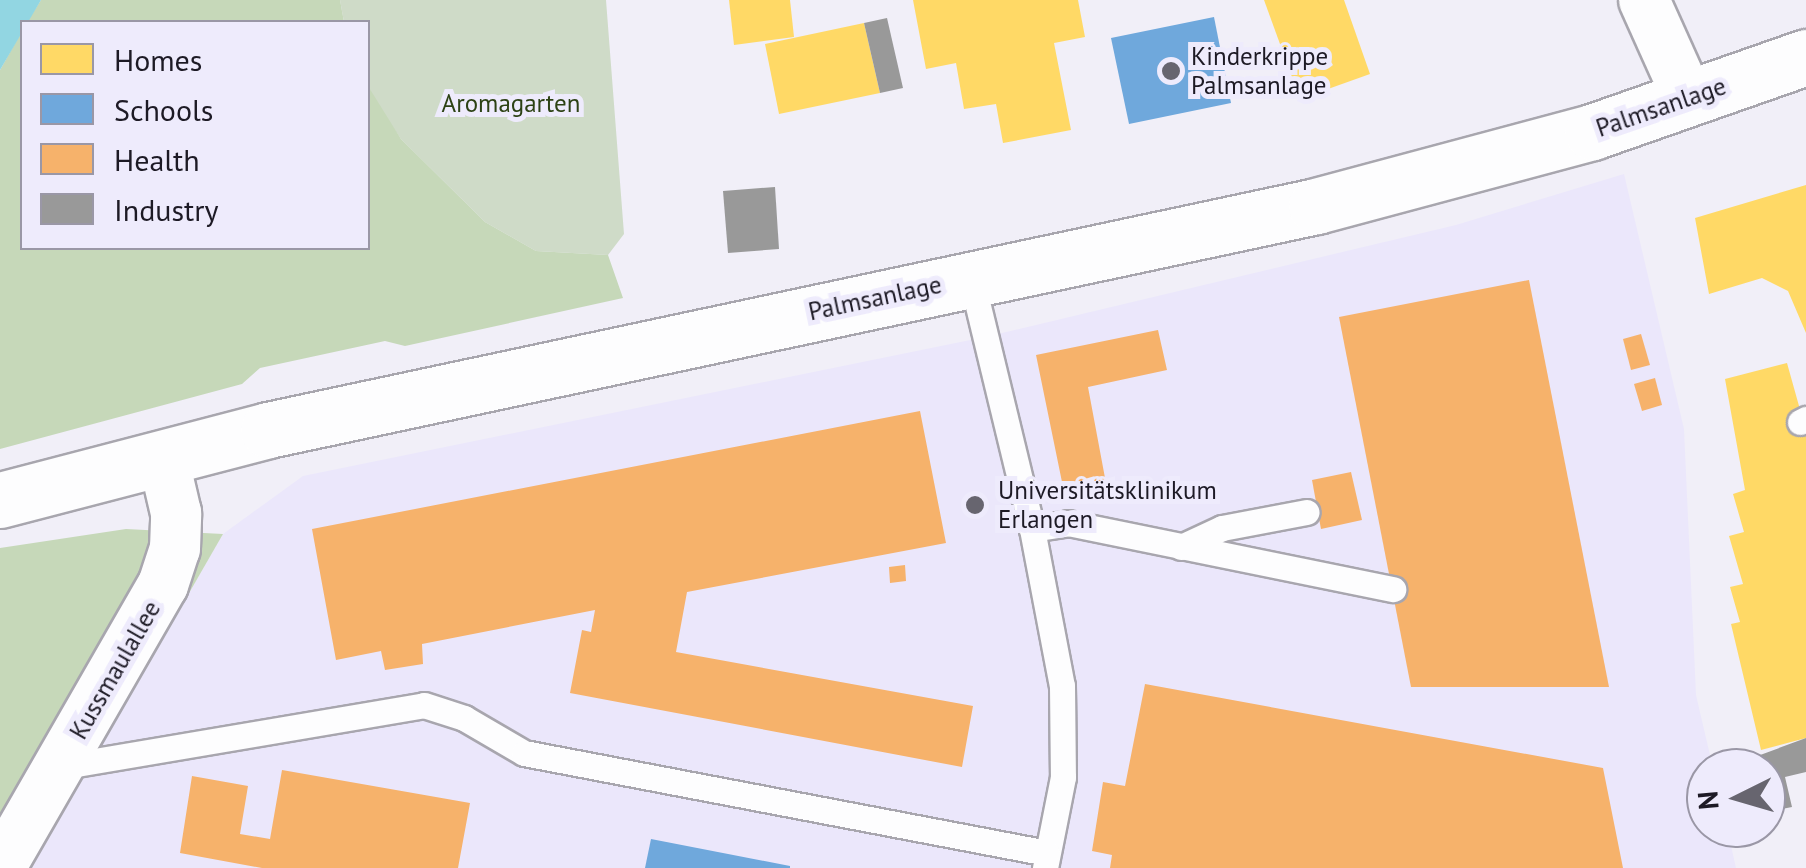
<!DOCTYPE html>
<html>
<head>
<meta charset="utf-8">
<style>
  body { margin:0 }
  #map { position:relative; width:1806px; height:868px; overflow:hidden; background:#f1eff8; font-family:"PT Sans",sans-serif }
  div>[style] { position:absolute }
  .built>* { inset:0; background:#ebe7fb }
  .green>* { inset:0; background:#cfdbc8 }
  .forest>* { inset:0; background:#c6d8b9 }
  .water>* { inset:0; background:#92d6e2 }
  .homes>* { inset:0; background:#ffd966 }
  .schools>* { inset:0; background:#6fa8dc }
  .health>* { inset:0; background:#f6b26b }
  .industry>* { inset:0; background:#999 }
  .roads { filter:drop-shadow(2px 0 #a8a6ae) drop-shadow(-2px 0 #a8a6ae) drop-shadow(0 2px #a8a6ae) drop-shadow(0 -2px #a8a6ae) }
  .lane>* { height:25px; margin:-12.5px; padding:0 12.5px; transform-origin:12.5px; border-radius:12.5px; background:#fdfdfe }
  .street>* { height:50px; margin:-25px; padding:0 25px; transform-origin:25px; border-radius:25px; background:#fdfdfe }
  .secondary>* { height:55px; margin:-27.5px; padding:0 27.5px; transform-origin:27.5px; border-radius:27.5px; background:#fdfdfe }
  .dots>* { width:28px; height:28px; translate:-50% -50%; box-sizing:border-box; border:5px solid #eeebfc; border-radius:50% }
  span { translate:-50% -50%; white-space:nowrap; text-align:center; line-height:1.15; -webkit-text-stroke:10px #eeebfc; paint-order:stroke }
  .poi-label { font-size:25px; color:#1d1a25 }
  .left { translate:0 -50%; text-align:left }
  .park-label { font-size:25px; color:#2d4215 }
  .street-label { font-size:25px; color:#1d1a25 }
  .legend { position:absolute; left:20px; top:20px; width:350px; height:230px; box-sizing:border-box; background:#eeebfc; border:2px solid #9a97a6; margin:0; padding:12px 18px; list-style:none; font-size:30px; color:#1d1a25 }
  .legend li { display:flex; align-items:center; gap:20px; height:50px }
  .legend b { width:50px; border:2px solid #9a97a6 }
  .north { position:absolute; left:1686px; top:748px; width:100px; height:100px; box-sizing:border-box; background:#eeebfc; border:2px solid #9a97a6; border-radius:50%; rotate:265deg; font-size:28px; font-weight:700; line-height:40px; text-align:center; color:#1d1a25 }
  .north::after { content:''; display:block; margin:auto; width:35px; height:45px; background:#67656f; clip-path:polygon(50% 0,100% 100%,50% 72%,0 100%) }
</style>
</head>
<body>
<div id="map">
  <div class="built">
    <i style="clip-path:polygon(1624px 174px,1684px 429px,1696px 695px,1713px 768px,1706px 768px,1706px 828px,1727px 828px,1736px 868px,31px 868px,223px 534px,303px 476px,985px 337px,1456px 225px)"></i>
  </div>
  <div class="green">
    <i style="clip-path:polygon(340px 0,606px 0,624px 234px,608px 255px,536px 251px,485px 222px,401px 139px,377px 104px,368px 86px,368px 22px,344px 22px)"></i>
  </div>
  <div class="forest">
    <i style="clip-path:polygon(41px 0,340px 0,344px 22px,27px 22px)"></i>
    <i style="clip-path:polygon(22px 31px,22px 248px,368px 248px,368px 86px,401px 139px,485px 222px,536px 251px,608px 255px,623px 298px,405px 346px,385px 341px,260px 368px,242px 384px,0 449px,0 70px)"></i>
    <i style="clip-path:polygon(126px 529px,223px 534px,31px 868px,0 868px,0 548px)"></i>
  </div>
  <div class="water">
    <i style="clip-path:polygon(0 0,41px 0,0 70px)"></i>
  </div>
  <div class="homes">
    <i style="clip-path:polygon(729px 0,790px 0,794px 37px,734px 45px)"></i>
    <i style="clip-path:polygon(913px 0,1078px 0,1085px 37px,1054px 43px,1071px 130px,1003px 143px,996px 104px,964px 109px,956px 63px,926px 69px)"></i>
    <i style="clip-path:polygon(1264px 0,1344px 0,1370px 74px,1300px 99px)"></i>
    <i style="clip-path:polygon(864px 23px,880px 93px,779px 114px,765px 44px)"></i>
    <i style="clip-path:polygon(1806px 185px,1806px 333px,1788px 291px,1762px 278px,1709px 294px,1695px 218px)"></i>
    <i style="clip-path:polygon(1787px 363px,1806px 431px,1806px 738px,1761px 750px,1731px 624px,1740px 622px,1730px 587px,1743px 584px,1729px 536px,1744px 532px,1733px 494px,1745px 490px,1725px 379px)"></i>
  </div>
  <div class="schools">
    <i style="clip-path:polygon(1214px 17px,1231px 103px,1129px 124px,1111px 38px)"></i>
    <i style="clip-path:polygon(651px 839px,790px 866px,790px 868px,645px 868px)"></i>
  </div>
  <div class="health">
    <i style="clip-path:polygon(1529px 280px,1609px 687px,1411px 687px,1339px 317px)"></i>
    <i style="clip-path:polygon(1158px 330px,1167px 370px,1088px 387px,1108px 494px,1062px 482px,1036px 355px)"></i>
    <i style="clip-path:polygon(1641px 334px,1650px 365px,1631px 370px,1623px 339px)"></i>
    <i style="clip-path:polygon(1655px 378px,1662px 405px,1642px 411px,1634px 384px)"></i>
    <i style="clip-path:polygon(920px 411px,946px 543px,687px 592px,676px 652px,973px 706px,962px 767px,570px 693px,582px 630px,591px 632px,595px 610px,422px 644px,423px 664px,385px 670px,381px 651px,336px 660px,312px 529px)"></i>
    <i style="clip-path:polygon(1351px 472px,1362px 520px,1321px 529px,1312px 480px)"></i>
    <i style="clip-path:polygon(905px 565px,906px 581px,890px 583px,889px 567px)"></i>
    <i style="clip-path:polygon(1145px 684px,1603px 768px,1623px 868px,1110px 868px,1112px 855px,1092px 851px,1103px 782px,1125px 786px)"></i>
    <i style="clip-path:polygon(282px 770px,470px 803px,458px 868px,262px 868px,180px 853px,192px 776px,248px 786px,240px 834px,270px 839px)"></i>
  </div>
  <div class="industry">
    <i style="clip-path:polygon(887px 18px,903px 88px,880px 93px,864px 23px)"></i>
    <i style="clip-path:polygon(775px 187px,779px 249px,728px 253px,723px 191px)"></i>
    <i style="clip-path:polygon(1806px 738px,1806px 772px,1785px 777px,1792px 807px,1766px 812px,1766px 768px,1755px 768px,1752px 758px)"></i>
  </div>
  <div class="roads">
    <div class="lane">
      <i style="left:971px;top:277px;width:259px;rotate:76.4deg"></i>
      <i style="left:1032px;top:529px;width:160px;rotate:79.2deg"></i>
      <i style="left:1062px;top:686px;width:91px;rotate:89.4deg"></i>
      <i style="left:1063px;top:777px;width:93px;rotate:101.2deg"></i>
      <i style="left:1800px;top:422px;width:7px;rotate:-27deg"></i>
      <i style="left:1032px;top:529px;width:36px;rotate:-9deg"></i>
      <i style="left:1068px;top:523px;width:332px;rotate:11.5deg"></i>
      <i style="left:1181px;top:547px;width:45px;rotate:-24.9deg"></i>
      <i style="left:1222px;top:528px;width:86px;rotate:-10.7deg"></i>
      <i style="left:59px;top:767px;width:370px;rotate:-9.6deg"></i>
      <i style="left:424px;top:705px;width:42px;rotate:18deg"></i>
      <i style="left:464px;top:718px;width:69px;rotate:30.3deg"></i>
      <i style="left:524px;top:753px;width:532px;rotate:10.82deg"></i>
    </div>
    <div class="street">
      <i style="left:1644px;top:0;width:107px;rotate:65.8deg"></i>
      <i style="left:0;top:868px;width:327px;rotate:-60.1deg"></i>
      <i style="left:163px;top:585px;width:38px;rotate:-72deg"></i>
      <i style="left:175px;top:549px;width:36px;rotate:-88deg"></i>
      <i style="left:176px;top:513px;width:57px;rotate:-103.1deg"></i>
    </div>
    <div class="secondary">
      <i style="left:0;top:500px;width:277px;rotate:-14.6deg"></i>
      <i style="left:268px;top:430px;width:1072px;rotate:-12.06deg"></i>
      <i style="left:1316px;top:206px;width:286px;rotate:-15deg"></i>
      <i style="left:1592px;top:132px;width:227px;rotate:-19.3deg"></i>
    </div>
  </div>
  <div class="dots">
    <i style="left:1171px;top:71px;background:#67656f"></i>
    <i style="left:975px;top:505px;background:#67656f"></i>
  </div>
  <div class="poi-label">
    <span class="left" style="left:1191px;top:71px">Kinderkrippe<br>Palmsanlage</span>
    <span class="left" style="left:998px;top:505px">Universitätsklinikum<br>Erlangen</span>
  </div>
  <div class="park-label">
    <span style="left:511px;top:103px">Aromagarten</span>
  </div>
  <div class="street-label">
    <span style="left:1661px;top:107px;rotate:-19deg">Palmsanlage</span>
    <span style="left:875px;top:298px;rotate:-12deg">Palmsanlage</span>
    <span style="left:115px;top:670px;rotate:-60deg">Kussmaulallee</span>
  </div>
  <ul class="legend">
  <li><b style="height:28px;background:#ffd966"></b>Homes</li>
  <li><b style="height:28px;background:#6fa8dc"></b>Schools</li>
  <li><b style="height:28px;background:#f6b26b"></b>Health</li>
  <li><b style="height:28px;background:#999"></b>Industry</li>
  </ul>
  <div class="north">N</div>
</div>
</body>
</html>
